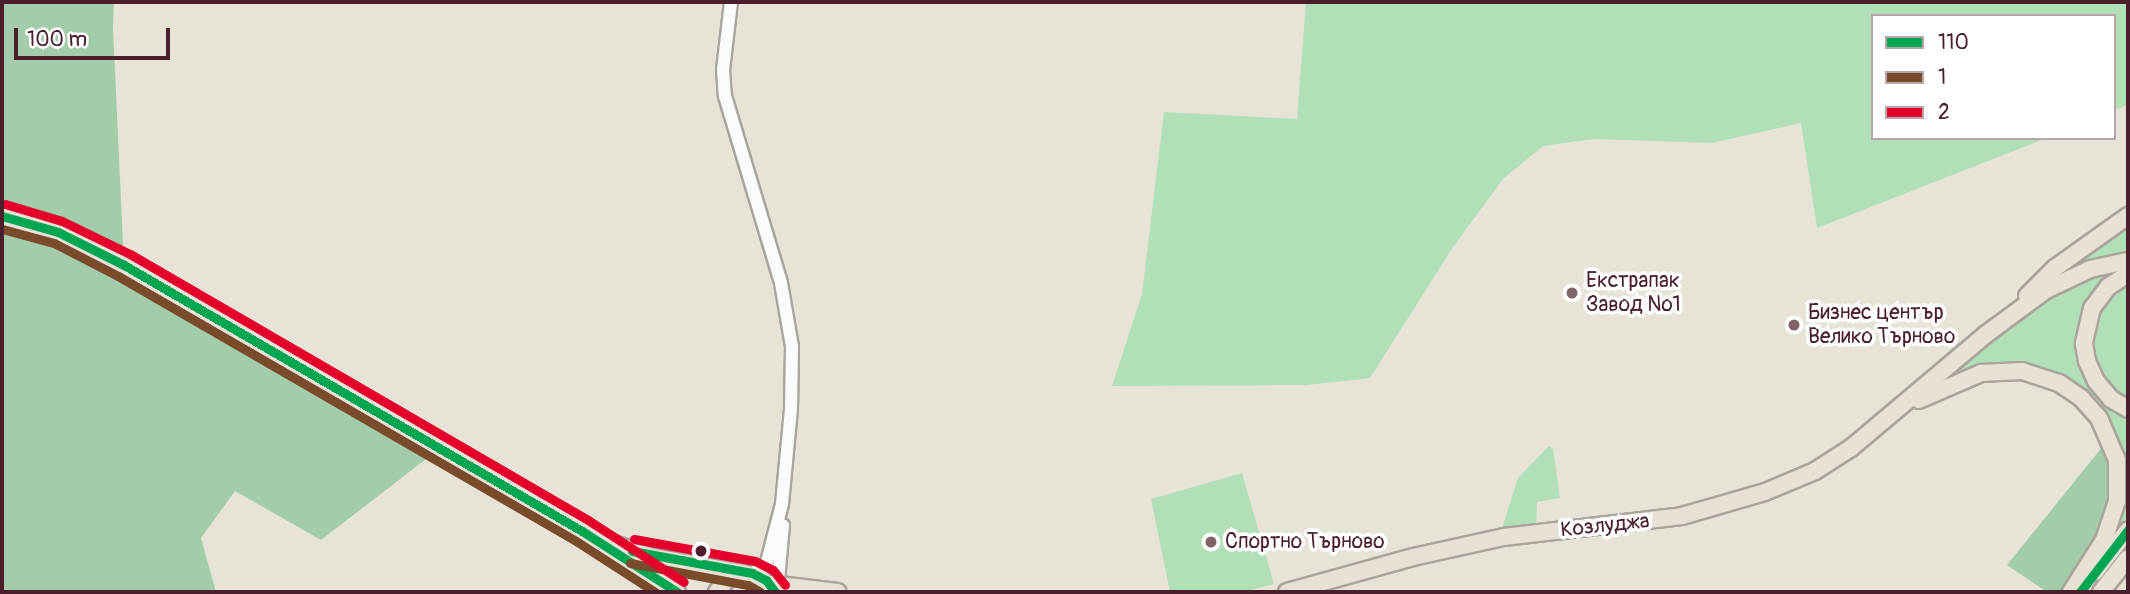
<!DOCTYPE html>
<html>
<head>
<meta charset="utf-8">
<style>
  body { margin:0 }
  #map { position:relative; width:2130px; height:594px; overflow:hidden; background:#e7e4d7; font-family:Pangolin,sans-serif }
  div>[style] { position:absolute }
  .green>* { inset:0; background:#b1dfb8 }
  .forest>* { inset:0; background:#a3cdaa }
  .roads { filter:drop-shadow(2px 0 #aaa49e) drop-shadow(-2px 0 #aaa49e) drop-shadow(0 2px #aaa49e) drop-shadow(0 -2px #aaa49e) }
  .minor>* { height:12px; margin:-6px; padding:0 6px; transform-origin:6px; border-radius:6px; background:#fbfbf9 }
  .major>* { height:16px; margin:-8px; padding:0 8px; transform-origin:8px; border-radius:8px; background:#e8e1d5 }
  .bus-1>* { height:9px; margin:-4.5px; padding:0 4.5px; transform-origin:4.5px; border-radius:4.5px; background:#00a651 }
  .bus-2>* { height:9px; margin:-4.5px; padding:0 4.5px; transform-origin:4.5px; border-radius:4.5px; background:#7a4b2a }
  .bus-3>* { height:9px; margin:-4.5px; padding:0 4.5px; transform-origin:4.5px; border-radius:4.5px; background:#e4002b }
  .dots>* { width:19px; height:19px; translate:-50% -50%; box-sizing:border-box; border:4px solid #fff; border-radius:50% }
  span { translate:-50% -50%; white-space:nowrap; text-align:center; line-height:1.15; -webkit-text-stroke:7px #fff; paint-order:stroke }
  .poi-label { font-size:21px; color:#4a1f2b }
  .left { translate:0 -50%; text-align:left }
  .street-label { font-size:21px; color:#4a1f2b }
  .frame { position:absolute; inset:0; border:4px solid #4a1f2b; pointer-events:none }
  .legend { position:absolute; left:1871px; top:14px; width:245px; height:126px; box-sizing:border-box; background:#fff; border:2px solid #b7a5aa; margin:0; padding:9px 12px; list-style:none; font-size:21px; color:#4a1f2b }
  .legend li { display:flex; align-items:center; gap:14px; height:35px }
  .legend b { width:35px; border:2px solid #b7a5aa }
  .scale { position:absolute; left:14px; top:28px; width:156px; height:32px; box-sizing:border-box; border:4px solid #4a1f2b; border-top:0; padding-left:9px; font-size:21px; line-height:24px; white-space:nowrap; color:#4a1f2b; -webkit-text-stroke:5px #fff; paint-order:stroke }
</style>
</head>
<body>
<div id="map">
  <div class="green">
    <i style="clip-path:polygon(1306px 2px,2128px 2px,2128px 105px,2114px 110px,2114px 16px,1873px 16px,1873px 138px,2047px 138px,1817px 228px,1801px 123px,1712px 143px,1594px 139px,1543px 146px,1503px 179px,1453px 247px,1370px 378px,1307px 385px,1112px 386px,1142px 294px,1164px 112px,1297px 119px)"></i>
    <i style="clip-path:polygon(2128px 223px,2128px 253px,2080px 266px,2077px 259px)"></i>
    <i style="clip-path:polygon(2128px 267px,2110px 281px,2080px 350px,2128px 414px,2128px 519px,2110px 542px,2117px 445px,2056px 376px,1944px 381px,2052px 296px,2085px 279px)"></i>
    <i style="clip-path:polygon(2128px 281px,2128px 402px,2103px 380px,2095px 362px,2091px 343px,2094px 322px,2105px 299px)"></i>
    <i style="clip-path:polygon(1549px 446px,1553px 449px,1560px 498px,1537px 502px,1536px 528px,1501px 531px,1518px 478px)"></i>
    <i style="clip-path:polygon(1242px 473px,1274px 584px,1243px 592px,1170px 592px,1151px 499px)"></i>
  </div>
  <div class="forest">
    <i style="clip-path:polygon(2px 2px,114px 2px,113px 28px,124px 265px,439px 449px,321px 540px,235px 491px,201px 538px,216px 592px,2px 592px)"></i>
    <i style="clip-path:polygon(2103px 446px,2112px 473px,2107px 511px,2100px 532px,2090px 552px,2061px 592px,2047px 592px,2007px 565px)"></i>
  </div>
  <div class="roads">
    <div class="minor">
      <i style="left:731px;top:2px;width:68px;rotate:96.7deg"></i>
      <i style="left:723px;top:70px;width:26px;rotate:86deg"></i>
      <i style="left:725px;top:96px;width:195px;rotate:73.3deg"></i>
      <i style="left:781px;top:283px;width:65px;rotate:80.2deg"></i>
      <i style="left:792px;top:347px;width:62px;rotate:90.9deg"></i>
      <i style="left:791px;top:409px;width:95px;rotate:95.4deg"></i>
      <i style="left:782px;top:504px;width:64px;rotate:104.5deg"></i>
      <i style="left:766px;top:566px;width:16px;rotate:153deg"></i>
      <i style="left:777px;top:591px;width:66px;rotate:-84.8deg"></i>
    </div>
    <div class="major">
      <i style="left:2px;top:216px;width:58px;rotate:15.9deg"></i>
      <i style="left:58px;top:232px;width:74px;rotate:26.6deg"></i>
      <i style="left:124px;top:265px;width:530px;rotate:30.15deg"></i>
      <i style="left:582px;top:531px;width:113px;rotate:32.7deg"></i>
      <i style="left:2128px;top:274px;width:24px;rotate:147deg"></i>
      <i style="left:2108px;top:287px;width:26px;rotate:127deg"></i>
      <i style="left:2092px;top:308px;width:37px;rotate:103deg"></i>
      <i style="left:2084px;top:344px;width:17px;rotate:80deg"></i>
      <i style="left:2087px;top:361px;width:22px;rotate:66deg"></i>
      <i style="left:2096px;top:381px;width:23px;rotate:50deg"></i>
      <i style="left:2111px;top:399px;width:20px;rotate:30deg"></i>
      <i style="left:2027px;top:296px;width:40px;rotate:-45deg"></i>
      <i style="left:2055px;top:268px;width:90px;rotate:-35.5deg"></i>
      <i style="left:1919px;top:400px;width:68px;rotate:-23.5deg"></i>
      <i style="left:1981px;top:373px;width:41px;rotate:-2.8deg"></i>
      <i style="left:2022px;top:371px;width:39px;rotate:18deg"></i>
      <i style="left:2059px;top:383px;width:27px;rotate:34deg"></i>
      <i style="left:2081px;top:398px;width:27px;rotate:48deg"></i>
      <i style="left:2099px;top:418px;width:46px;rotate:66.8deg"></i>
      <i style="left:2117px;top:460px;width:41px;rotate:90deg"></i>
      <i style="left:2117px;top:501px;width:41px;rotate:108.4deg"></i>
      <i style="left:2104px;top:540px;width:62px;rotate:122.4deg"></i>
      <i style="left:614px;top:544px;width:36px;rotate:19deg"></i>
      <i style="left:648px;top:556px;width:96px;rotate:10.3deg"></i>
      <i style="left:2095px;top:572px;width:53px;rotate:-51.8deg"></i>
      <i style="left:771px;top:584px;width:67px;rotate:6.8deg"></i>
      <i style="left:717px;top:592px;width:16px;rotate:-52deg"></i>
      <i style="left:727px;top:579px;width:16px;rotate:-22deg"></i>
      <i style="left:742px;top:573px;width:18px;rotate:13deg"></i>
      <i style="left:760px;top:577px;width:21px;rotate:45deg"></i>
      <i style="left:1287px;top:592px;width:131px;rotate:-15.5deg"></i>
      <i style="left:1413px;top:557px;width:93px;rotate:-12.4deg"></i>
      <i style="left:1504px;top:537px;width:179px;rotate:-6.7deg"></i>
      <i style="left:1682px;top:516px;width:86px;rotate:-16.1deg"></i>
      <i style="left:1765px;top:492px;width:54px;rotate:-22.8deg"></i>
      <i style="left:1815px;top:471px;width:43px;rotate:-32.6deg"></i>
      <i style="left:1851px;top:448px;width:175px;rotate:-40.1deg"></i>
      <i style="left:1985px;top:335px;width:76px;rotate:-36.4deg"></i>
      <i style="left:2046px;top:290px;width:49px;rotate:-25.5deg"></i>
      <i style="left:2090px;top:269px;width:39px;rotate:-12deg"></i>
      <i style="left:2101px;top:592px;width:43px;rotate:-51.5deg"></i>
    </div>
  </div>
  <div class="bus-1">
    <i style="left:2px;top:216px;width:58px;rotate:15.9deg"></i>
    <i style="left:58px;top:232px;width:74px;rotate:26.6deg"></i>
    <i style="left:124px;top:265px;width:530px;rotate:30.15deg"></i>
    <i style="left:582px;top:531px;width:113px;rotate:32.7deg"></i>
    <i style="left:632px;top:551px;width:122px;rotate:10.4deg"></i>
    <i style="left:752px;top:573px;width:16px;rotate:27deg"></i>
    <i style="left:766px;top:580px;width:15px;rotate:53deg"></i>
    <i style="left:2080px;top:592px;width:78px;rotate:-52.3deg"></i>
  </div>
  <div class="bus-2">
    <i style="left:2px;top:229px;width:54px;rotate:15.1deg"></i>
    <i style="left:54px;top:243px;width:72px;rotate:27.3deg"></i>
    <i style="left:118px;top:276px;width:529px;rotate:30.05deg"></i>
    <i style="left:576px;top:541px;width:94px;rotate:32.8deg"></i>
    <i style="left:630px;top:563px;width:120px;rotate:10.6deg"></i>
    <i style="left:748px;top:585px;width:14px;rotate:30deg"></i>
  </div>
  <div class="bus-3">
    <i style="left:5px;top:204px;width:59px;rotate:16.6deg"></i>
    <i style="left:62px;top:221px;width:76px;rotate:25.9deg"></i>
    <i style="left:130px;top:254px;width:530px;rotate:30.15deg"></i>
    <i style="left:588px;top:520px;width:114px;rotate:32.9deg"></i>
    <i style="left:634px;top:539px;width:123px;rotate:10.3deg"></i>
    <i style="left:755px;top:561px;width:20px;rotate:27deg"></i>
    <i style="left:773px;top:570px;width:19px;rotate:51deg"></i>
  </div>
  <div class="dots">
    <i style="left:1572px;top:293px;background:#816467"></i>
    <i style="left:1794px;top:325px;background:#816467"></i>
    <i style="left:1211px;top:542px;background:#816467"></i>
    <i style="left:701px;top:551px;background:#4a1f2b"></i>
  </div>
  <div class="poi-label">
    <span class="left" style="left:1586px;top:293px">Екстрапак<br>Завод №1</span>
    <span class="left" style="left:1808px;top:325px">Бизнес център<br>Велико Търново</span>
    <span class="left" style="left:1225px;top:542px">Спортно Търново</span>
  </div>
  <div class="street-label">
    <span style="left:1605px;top:526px;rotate:-6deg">Козлуджа</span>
  </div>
  <div class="frame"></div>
  <ul class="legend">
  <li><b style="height:9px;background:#00a651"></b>110</li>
  <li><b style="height:9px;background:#7a4b2a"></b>1</li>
  <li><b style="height:9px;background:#e4002b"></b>2</li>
  </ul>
  <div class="scale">100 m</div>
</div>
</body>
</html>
